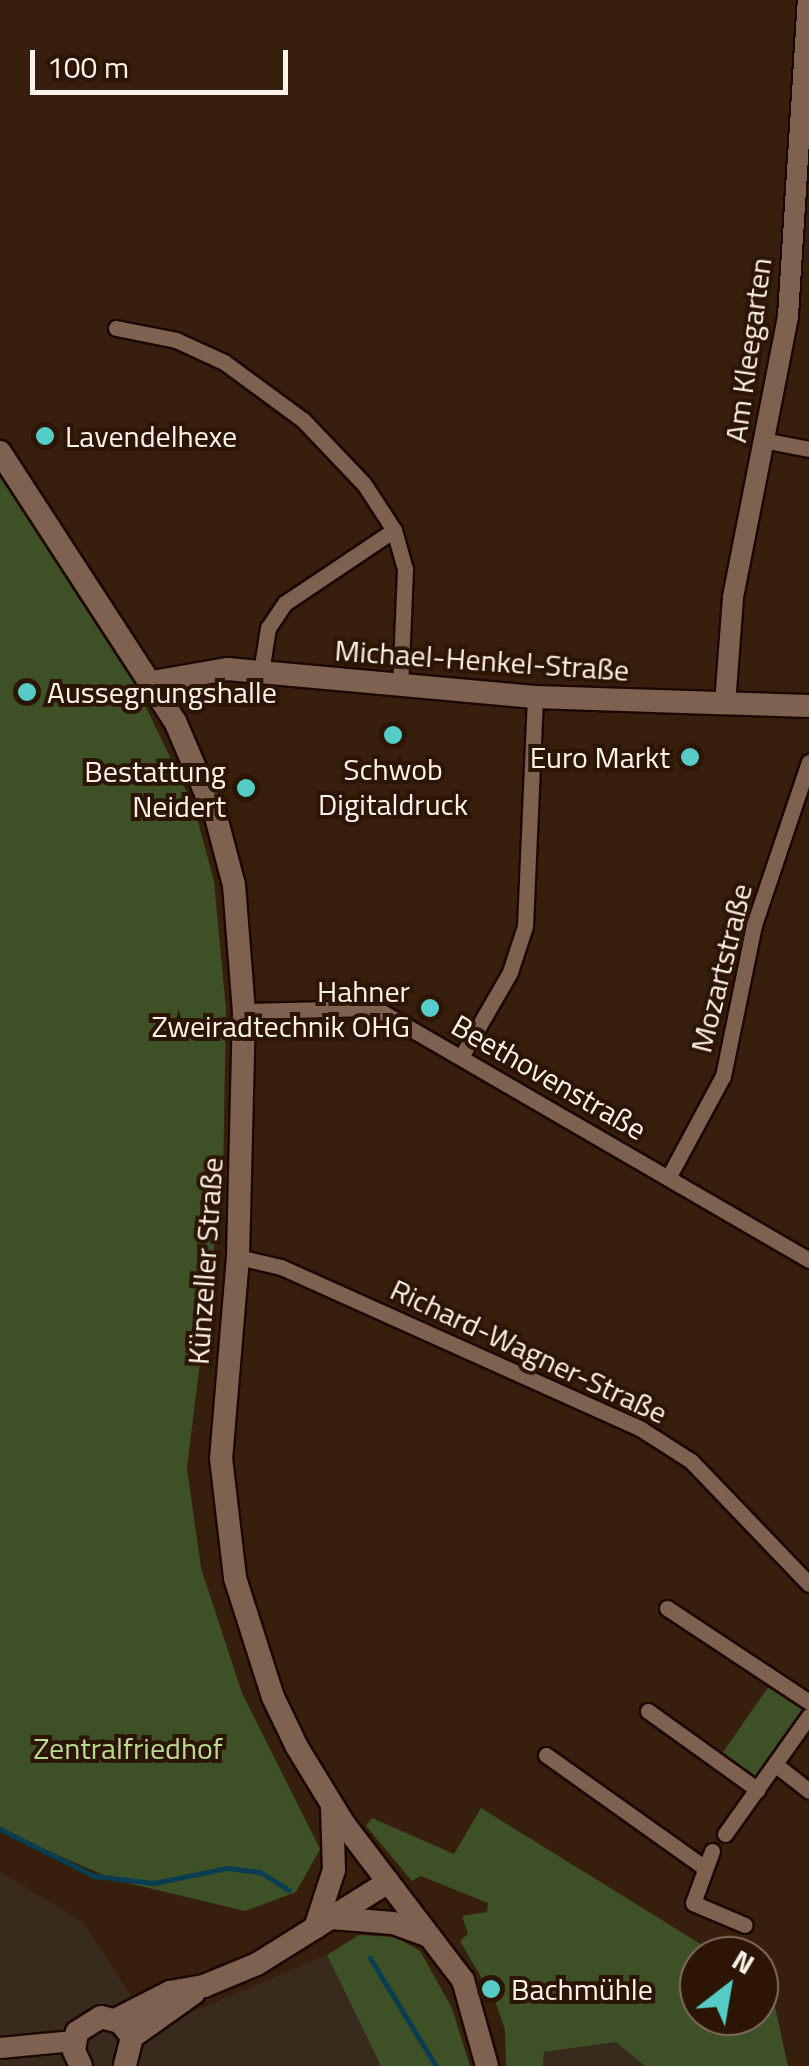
<!DOCTYPE html>
<html>
<head>
<meta charset="utf-8">
<style>
  body { margin:0 }
  #map { position:relative; width:809px; height:2066px; overflow:hidden; background:#371f0e; font-family:"Titillium Web",sans-serif }
  div>[style] { position:absolute }
  .commercial>* { inset:0; background:#382a1d }
  .green>* { inset:0; background:#3e5025 }
  .stream>* { height:5px; margin:-2.5px; padding:0 2.5px; transform-origin:2.5px; border-radius:2.5px; background:#093e52 }
  .roads { filter:drop-shadow(2px 0 #1d0800) drop-shadow(-2px 0 #1d0800) drop-shadow(0 2px #1d0800) drop-shadow(0 -2px #1d0800) }
  .minor>* { height:15px; margin:-7.5px; padding:0 7.5px; transform-origin:7.5px; border-radius:7.5px; background:#7e624f }
  .tertiary>* { height:20px; margin:-10px; padding:0 10px; transform-origin:10px; border-radius:10px; background:#7e624f }
  .secondary>* { height:22px; margin:-11px; padding:0 11px; transform-origin:11px; border-radius:11px; background:#7e624f }
  .dots>* { width:28px; height:28px; translate:-50% -50%; box-sizing:border-box; border:5px solid #2c1505; border-radius:50% }
  span { translate:-50% -50%; white-space:nowrap; text-align:center; line-height:1.15; -webkit-text-stroke:8px #2c1505; paint-order:stroke }
  .street-label { font-size:30px; color:#fff2e9 }
  .poi-label { font-size:30px; color:#fff2e9 }
  .left { translate:0 -50%; text-align:left }
  .right { translate:-100% -50%; text-align:right }
  .park-label { font-size:30px; color:#b9db8f }
  .north { position:absolute; left:679px; top:1936px; width:100px; height:100px; box-sizing:border-box; background:#2c1505; border:2px solid #806d60; border-radius:50%; rotate:31deg; font-size:28px; font-weight:700; line-height:40px; text-align:center; color:#fff2e9 }
  .north::after { content:''; display:block; margin:auto; width:35px; height:45px; background:#55cdc6; clip-path:polygon(50% 0,100% 100%,50% 72%,0 100%) }
  .scale { position:absolute; left:30px; top:50px; width:258px; height:45px; box-sizing:border-box; border:5px solid #fff2e9; border-top:0; padding-left:12px; font-size:30px; line-height:35px; white-space:nowrap; color:#fff2e9; -webkit-text-stroke:8px #2c1505; paint-order:stroke }
</style>
</head>
<body>
<div id="map">
  <div class="commercial">
    <i style="clip-path:polygon(0 1872px,83px 1922px,152px 2029px,327px 1955px,381px 2066px,0 2066px)"></i>
    <i style="clip-path:polygon(617px 2042px,645px 2066px,543px 2066px,544px 2052px)"></i>
  </div>
  <div class="green">
    <i style="clip-path:polygon(0 477px,98px 616px,129px 672px,194px 807px,214px 881px,226px 1010px,223px 1176px,187px 1468px,201px 1568px,242px 1693px,320px 1849px,296px 1892px,245px 1911px,115px 1880px,0 1830px)"></i>
    <i style="clip-path:polygon(774px 1679px,809px 1707px,758px 1781px,721px 1755px)"></i>
    <i style="clip-path:polygon(481px 1808px,720px 1956px,699px 1956px,699px 2016px,759px 2016px,759px 1987px,775px 2007px,788px 2066px,645px 2066px,616px 2042px,544px 2052px,543px 2066px,506px 2066px,505px 2030px,495px 2001px,460px 1941px,468px 1934px,462px 1916px,487px 1912px,488px 1903px,421px 1876px,412px 1881px,366px 1826px,372px 1818px,454px 1854px)"></i>
    <i style="clip-path:polygon(359px 1935px,396px 1937px,420px 1951px,452px 2008px,470px 2066px,381px 2066px,327px 1955px)"></i>
  </div>
  <div class="stream">
    <i style="left:0;top:1829px;width:105px;rotate:26.6deg"></i>
    <i style="left:94px;top:1876px;width:60px;rotate:6.7deg"></i>
    <i style="left:154px;top:1883px;width:75px;rotate:-11.6deg"></i>
    <i style="left:227px;top:1868px;width:33px;rotate:7deg"></i>
    <i style="left:260px;top:1872px;width:34px;rotate:32deg"></i>
    <i style="left:370px;top:1958px;width:127px;rotate:58.6deg"></i>
  </div>
  <div class="roads">
    <div class="minor">
      <i style="left:116px;top:328px;width:61px;rotate:11.3deg"></i>
      <i style="left:176px;top:340px;width:53px;rotate:24.6deg"></i>
      <i style="left:224px;top:362px;width:98px;rotate:36.3deg"></i>
      <i style="left:303px;top:420px;width:88px;rotate:46.4deg"></i>
      <i style="left:364px;top:484px;width:55px;rotate:56.9deg"></i>
      <i style="left:394px;top:530px;width:41px;rotate:74.2deg"></i>
      <i style="left:405px;top:569px;width:117px;rotate:92.4deg"></i>
      <i style="left:768px;top:441px;width:42px;rotate:11deg"></i>
      <i style="left:261px;top:672px;width:45px;rotate:-81deg"></i>
      <i style="left:268px;top:628px;width:30px;rotate:-56deg"></i>
      <i style="left:285px;top:603px;width:131px;rotate:-33.8deg"></i>
      <i style="left:244px;top:1011px;width:131px;rotate:-1.3deg"></i>
      <i style="left:375px;top:1008px;width:502px;rotate:30.14deg"></i>
      <i style="left:461px;top:1057px;width:98px;rotate:-60deg"></i>
      <i style="left:510px;top:972px;width:48px;rotate:-71.9deg"></i>
      <i style="left:525px;top:926px;width:229px;rotate:-87.5deg"></i>
      <i style="left:668px;top:1178px;width:116px;rotate:-61.7deg"></i>
      <i style="left:723px;top:1076px;width:154px;rotate:-78.4deg"></i>
      <i style="left:754px;top:925px;width:172px;rotate:-71.4deg"></i>
      <i style="left:238px;top:1257px;width:44px;rotate:13.1deg"></i>
      <i style="left:281px;top:1267px;width:395px;rotate:24.2deg"></i>
      <i style="left:641px;top:1429px;width:59px;rotate:32.6deg"></i>
      <i style="left:691px;top:1461px;width:170px;rotate:46.2deg"></i>
      <i style="left:667px;top:1608px;width:170px;rotate:33.5deg"></i>
      <i style="left:648px;top:1711px;width:135px;rotate:35.7deg"></i>
      <i style="left:546px;top:1755px;width:191px;rotate:35.4deg"></i>
      <i style="left:776px;top:1765px;width:42px;rotate:38.2deg"></i>
      <i style="left:725px;top:1834px;width:145px;rotate:-54.6deg"></i>
      <i style="left:712px;top:1851px;width:55px;rotate:110.1deg"></i>
      <i style="left:693px;top:1903px;width:56px;rotate:22.9deg"></i>
    </div>
    <div class="tertiary">
      <i style="left:725px;top:704px;width:107px;rotate:-85.7deg"></i>
      <i style="left:733px;top:597px;width:286px;rotate:-78.9deg"></i>
      <i style="left:788px;top:316px;width:317px;rotate:-86.4deg"></i>
      <i style="left:0;top:2048px;width:74px;rotate:-5.4deg"></i>
    </div>
    <div class="secondary">
      <i style="left:0;top:452px;width:321px;rotate:57deg"></i>
      <i style="left:175px;top:721px;width:104px;rotate:66.9deg"></i>
      <i style="left:216px;top:817px;width:70px;rotate:75.2deg"></i>
      <i style="left:234px;top:885px;width:126px;rotate:85.5deg"></i>
      <i style="left:244px;top:1011px;width:246px;rotate:91.4deg"></i>
      <i style="left:238px;top:1257px;width:202px;rotate:94.8deg"></i>
      <i style="left:221px;top:1458px;width:121px;rotate:83.3deg"></i>
      <i style="left:235px;top:1578px;width:125px;rotate:72.3deg"></i>
      <i style="left:273px;top:1697px;width:55px;rotate:64.4deg"></i>
      <i style="left:297px;top:1747px;width:90px;rotate:58.6deg"></i>
      <i style="left:344px;top:1824px;width:196px;rotate:52.7deg"></i>
      <i style="left:463px;top:1980px;width:89px;rotate:74.4deg"></i>
      <i style="left:152px;top:682px;width:76px;rotate:-9.8deg"></i>
      <i style="left:227px;top:669px;width:309px;rotate:5.2deg"></i>
      <i style="left:535px;top:697px;width:274px;rotate:1.9deg"></i>
      <i style="left:332px;top:1918px;width:61px;rotate:4.7deg"></i>
      <i style="left:393px;top:1923px;width:38px;rotate:20deg"></i>
      <i style="left:315px;top:1928px;width:61px;rotate:-71.9deg"></i>
      <i style="left:334px;top:1870px;width:64px;rotate:-91.8deg"></i>
      <i style="left:115px;top:2020px;width:62px;rotate:-27deg"></i>
      <i style="left:170px;top:1992px;width:35px;rotate:-10deg"></i>
      <i style="left:204px;top:1986px;width:57px;rotate:-22.5deg"></i>
      <i style="left:257px;top:1964px;width:155px;rotate:-32deg"></i>
      <i style="left:132px;top:2037px;width:76px;rotate:-35.4deg"></i>
      <i style="left:81px;top:2066px;width:17px;rotate:-115deg"></i>
      <i style="left:74px;top:2051px;width:19px;rotate:-81deg"></i>
      <i style="left:77px;top:2032px;width:28px;rotate:-32deg"></i>
      <i style="left:101px;top:2017px;width:20px;rotate:15deg"></i>
      <i style="left:120px;top:2022px;width:19px;rotate:51deg"></i>
      <i style="left:132px;top:2037px;width:30px;rotate:104deg"></i>
    </div>
  </div>
  <div class="dots">
    <i style="left:45px;top:436px;background:#55cdc6"></i>
    <i style="left:27px;top:692px;background:#55cdc6"></i>
    <i style="left:393px;top:735px;background:#55cdc6"></i>
    <i style="left:690px;top:757px;background:#55cdc6"></i>
    <i style="left:246px;top:788px;background:#55cdc6"></i>
    <i style="left:430px;top:1008px;background:#55cdc6"></i>
    <i style="left:491px;top:1989px;background:#55cdc6"></i>
  </div>
  <div class="street-label">
    <span style="left:748px;top:350px;rotate:-82deg">Am Kleegarten</span>
    <span style="left:482px;top:660px;rotate:4deg">Michael-Henkel-Straße</span>
    <span style="left:721px;top:968px;rotate:-76deg">Mozartstraße</span>
    <span style="left:549px;top:1077px;rotate:30deg">Beethovenstraße</span>
    <span style="left:205px;top:1261px;rotate:-86deg">Künzeller Straße</span>
    <span style="left:529px;top:1351px;rotate:25deg">Richard-Wagner-Straße</span>
  </div>
  <div class="poi-label">
    <span class="left" style="left:65px;top:436px">Lavendelhexe</span>
    <span class="left" style="left:47px;top:692px">Aussegnungshalle</span>
    <span class="right" style="left:670px;top:757px">Euro Markt</span>
    <span style="left:393px;top:786px">Schwob<br>Digitaldruck</span>
    <span class="right" style="left:226px;top:788px">Bestattung<br>Neidert</span>
    <span class="right" style="left:410px;top:1008px">Hahner<br>Zweiradtechnik OHG</span>
    <span class="left" style="left:511px;top:1989px">Bachmühle</span>
  </div>
  <div class="park-label">
    <span style="left:128px;top:1748px">Zentralfriedhof</span>
  </div>
  <div class="north">N</div>
  <div class="scale">100 m</div>
</div>
</body>
</html>
